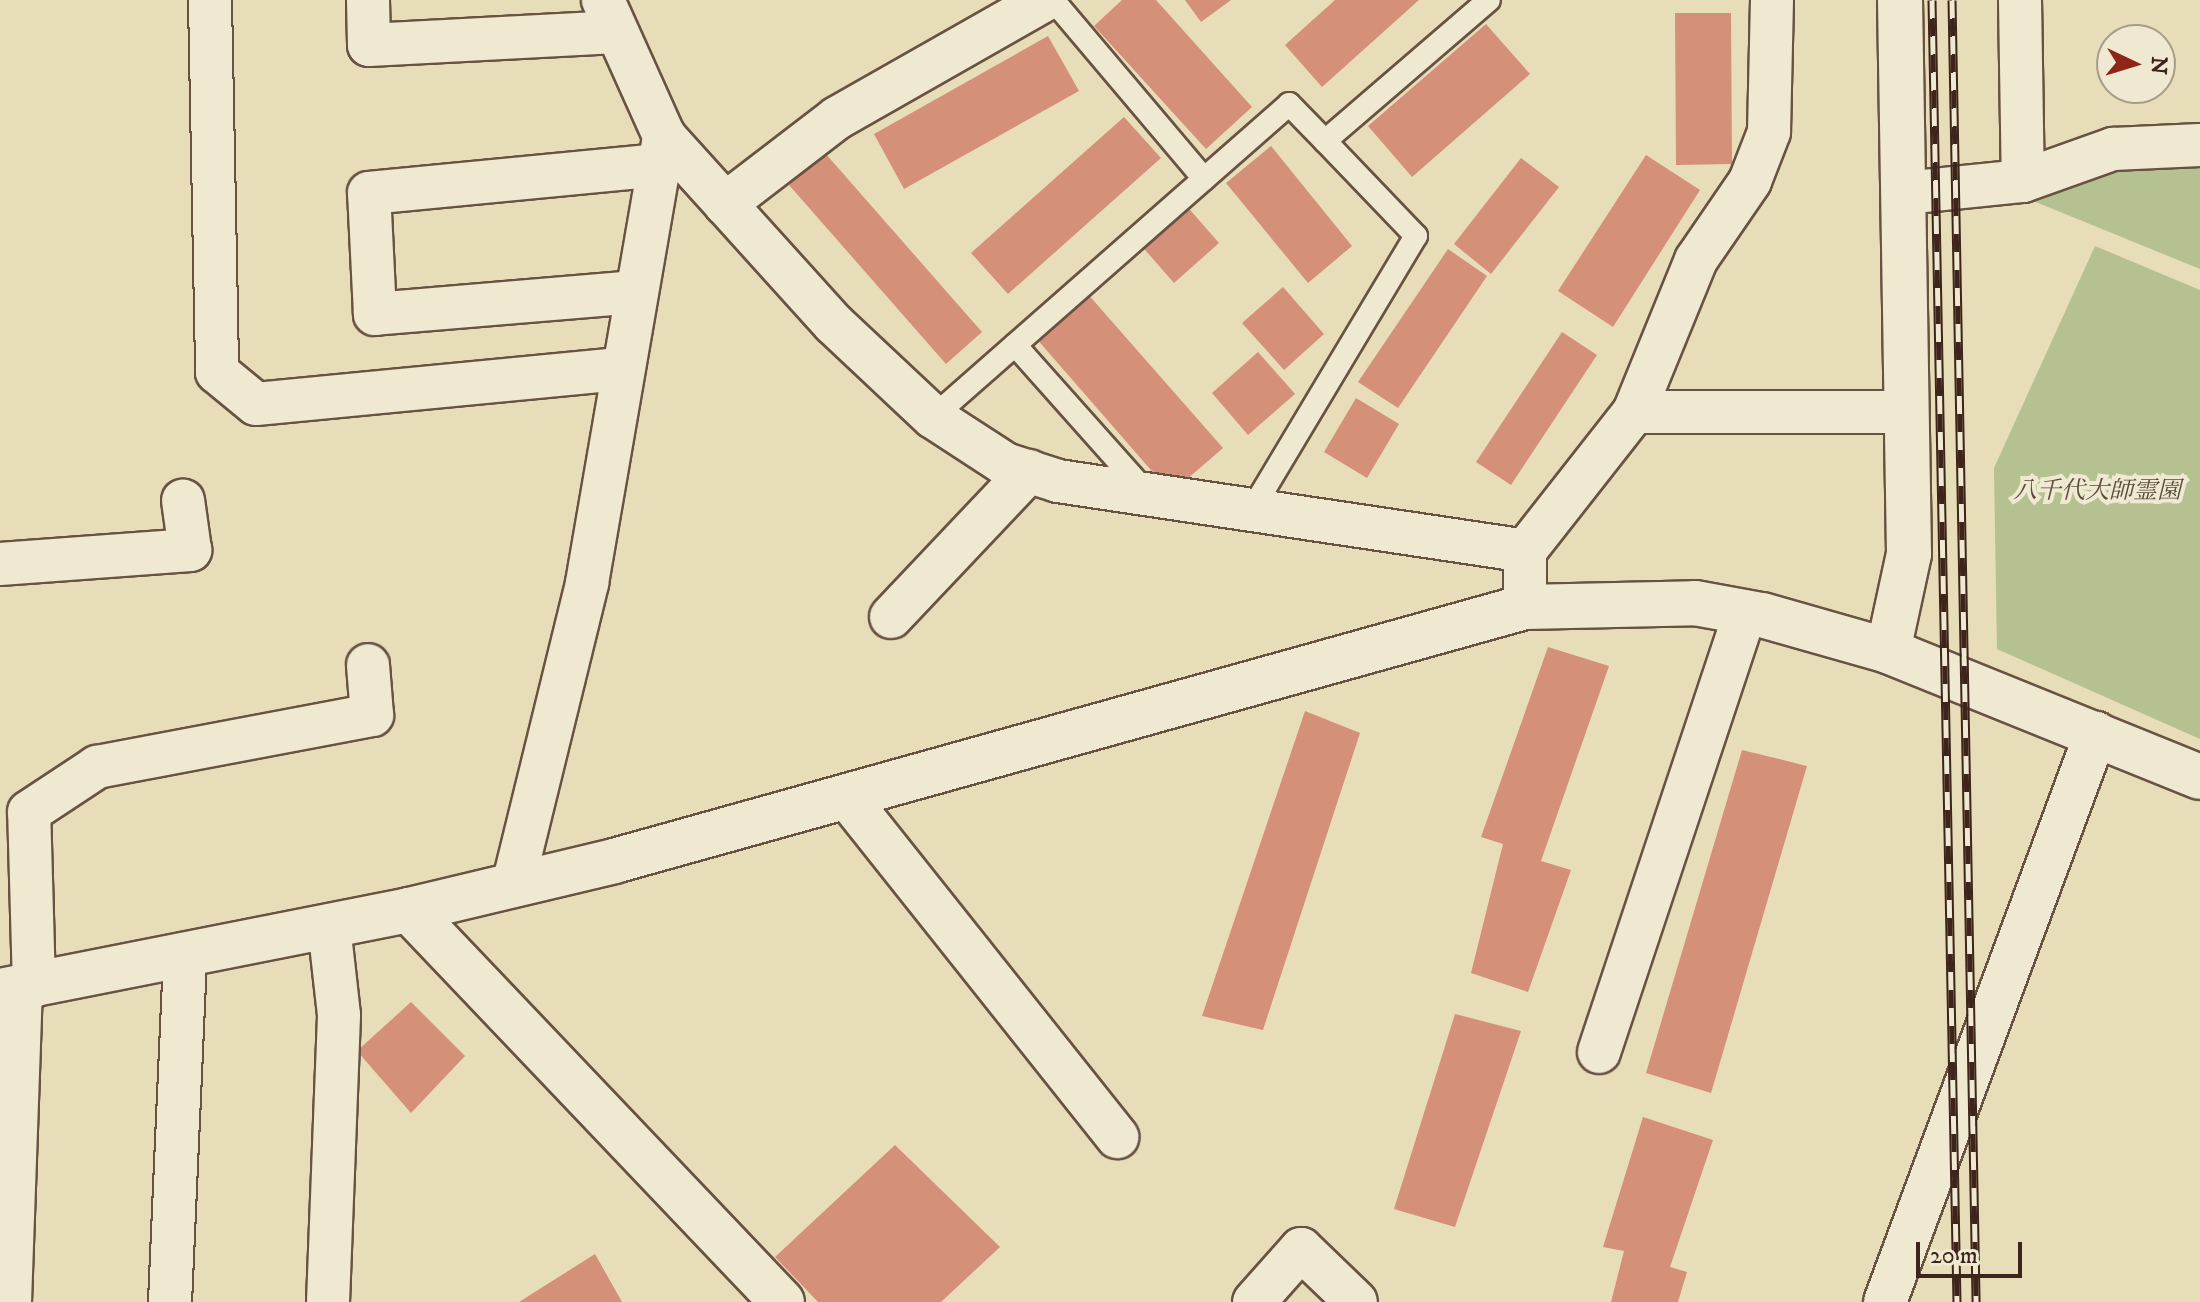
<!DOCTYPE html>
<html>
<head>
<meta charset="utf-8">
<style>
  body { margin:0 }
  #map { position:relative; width:2200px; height:1302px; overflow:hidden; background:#e8ddb9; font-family:"IM FELL DW Pica","Noto Serif JP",serif }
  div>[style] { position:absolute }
  .green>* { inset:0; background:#b5c190 }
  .building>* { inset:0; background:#d49078 }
  .roads { filter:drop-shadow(2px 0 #685343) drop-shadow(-2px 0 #685343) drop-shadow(0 2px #685343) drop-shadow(0 -2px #685343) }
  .service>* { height:22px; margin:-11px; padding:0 11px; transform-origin:11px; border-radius:11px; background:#f0e9d2 }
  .minor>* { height:42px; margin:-21px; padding:0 21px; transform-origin:21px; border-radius:21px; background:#f0e9d2 }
  .tertiary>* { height:44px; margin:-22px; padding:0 22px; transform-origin:22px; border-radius:22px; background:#f0e9d2 }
  .rail>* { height:9px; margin-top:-4.5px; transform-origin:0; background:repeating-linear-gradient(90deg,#f0e9d2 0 18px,#3d251c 0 36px); box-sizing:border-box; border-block:2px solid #3d251c }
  span { translate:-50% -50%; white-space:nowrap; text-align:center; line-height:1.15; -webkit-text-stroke:8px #f0e9d2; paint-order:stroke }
  .park-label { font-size:24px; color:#5b4c39; font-style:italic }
  .north { position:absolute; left:2096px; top:24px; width:80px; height:80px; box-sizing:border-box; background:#f0e9d2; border:2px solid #a89b89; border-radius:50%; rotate:94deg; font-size:22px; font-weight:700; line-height:32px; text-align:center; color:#3d251c }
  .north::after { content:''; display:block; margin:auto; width:28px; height:36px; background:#8f2418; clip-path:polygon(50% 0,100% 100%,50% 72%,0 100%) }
  .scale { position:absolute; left:1916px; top:1242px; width:106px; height:36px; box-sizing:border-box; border:4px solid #3d251c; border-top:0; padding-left:10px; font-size:24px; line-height:28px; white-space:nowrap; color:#3d251c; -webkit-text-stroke:6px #f0e9d2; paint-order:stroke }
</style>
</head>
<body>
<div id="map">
  <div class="green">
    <i style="clip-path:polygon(2200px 165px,2200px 269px,2031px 200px,2132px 167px)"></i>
    <i style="clip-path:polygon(2095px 246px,2200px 290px,2200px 739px,1997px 649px,1994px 468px)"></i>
  </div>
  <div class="building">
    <i style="clip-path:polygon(1122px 0,1156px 0,1252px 107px,1206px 149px,1094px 26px)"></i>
    <i style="clip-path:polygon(1185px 0,1231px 0,1201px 22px)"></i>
    <i style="clip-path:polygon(1335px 0,1419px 0,1322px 87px,1285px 45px)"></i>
    <i style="clip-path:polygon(1675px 13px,1731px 13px,1732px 164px,1676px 165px)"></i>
    <i style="clip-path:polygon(1486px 24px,1530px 74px,1412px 177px,1368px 126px)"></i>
    <i style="clip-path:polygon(1048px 36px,1079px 91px,904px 189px,874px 134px)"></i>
    <i style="clip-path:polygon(1124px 117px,1161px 158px,1008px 294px,971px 253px)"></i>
    <i style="clip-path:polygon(1271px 146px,1352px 246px,1308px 283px,1226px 183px)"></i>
    <i style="clip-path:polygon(825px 153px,982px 332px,946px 364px,789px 185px)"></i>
    <i style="clip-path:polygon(1646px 155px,1700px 190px,1613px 327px,1558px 291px)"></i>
    <i style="clip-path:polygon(1521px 158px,1559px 187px,1491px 274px,1454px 244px)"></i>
    <i style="clip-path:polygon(1184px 203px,1219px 243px,1174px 283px,1139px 243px)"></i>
    <i style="clip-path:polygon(1448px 249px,1487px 276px,1398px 408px,1358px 382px)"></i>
    <i style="clip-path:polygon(1283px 287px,1324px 334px,1284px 370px,1242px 323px)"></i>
    <i style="clip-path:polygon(1086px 292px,1223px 448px,1171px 493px,1035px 337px)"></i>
    <i style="clip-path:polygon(1562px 332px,1597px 355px,1511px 485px,1476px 462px)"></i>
    <i style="clip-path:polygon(1258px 352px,1295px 394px,1248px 435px,1212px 393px)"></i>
    <i style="clip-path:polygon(1356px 398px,1399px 424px,1367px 478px,1324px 452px)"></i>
    <i style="clip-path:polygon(1548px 647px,1609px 666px,1541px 861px,1571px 870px,1528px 992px,1471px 973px,1503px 844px,1481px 837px)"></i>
    <i style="clip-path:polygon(1305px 711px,1360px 733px,1263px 1030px,1202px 1016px)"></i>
    <i style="clip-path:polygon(1742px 750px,1807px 766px,1711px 1093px,1646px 1073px)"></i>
    <i style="clip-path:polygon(411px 1002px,465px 1056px,411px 1113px,357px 1051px)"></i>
    <i style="clip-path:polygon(1455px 1014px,1521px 1031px,1455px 1227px,1394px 1209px)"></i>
    <i style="clip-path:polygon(1643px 1117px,1713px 1140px,1670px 1267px,1687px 1272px,1678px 1302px,1611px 1302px,1624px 1251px,1603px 1247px)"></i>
    <i style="clip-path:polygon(895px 1145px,1000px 1247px,941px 1302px,818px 1302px,775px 1257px)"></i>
    <i style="clip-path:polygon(595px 1254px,622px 1302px,519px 1302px)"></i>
  </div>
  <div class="roads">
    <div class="service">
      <i style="left:1053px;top:0;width:234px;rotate:49.8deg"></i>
      <i style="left:1015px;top:345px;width:194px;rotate:48.3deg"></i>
      <i style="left:933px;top:417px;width:474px;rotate:-41.3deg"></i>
      <i style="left:1289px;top:104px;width:52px;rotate:45.8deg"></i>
      <i style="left:1250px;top:513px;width:323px;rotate:-59.1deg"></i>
      <i style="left:1416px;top:236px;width:132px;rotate:-133.8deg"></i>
      <i style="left:1325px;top:141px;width:216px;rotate:-40.7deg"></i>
    </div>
    <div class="minor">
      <i style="left:210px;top:0;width:372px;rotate:88.9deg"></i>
      <i style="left:217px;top:372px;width:50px;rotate:39.4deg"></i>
      <i style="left:256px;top:404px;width:368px;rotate:-5.5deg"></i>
      <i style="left:368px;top:0;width:45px;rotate:88.7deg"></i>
      <i style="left:369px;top:45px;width:248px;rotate:-3deg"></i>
      <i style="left:603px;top:0;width:149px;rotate:65.8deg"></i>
      <i style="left:664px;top:136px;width:253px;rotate:47.9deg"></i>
      <i style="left:834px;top:324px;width:136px;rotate:43.2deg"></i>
      <i style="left:933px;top:417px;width:86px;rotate:33.1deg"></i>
      <i style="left:1005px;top:464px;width:56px;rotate:17.8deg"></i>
      <i style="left:1058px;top:481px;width:472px;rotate:8.5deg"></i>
      <i style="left:1525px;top:551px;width:56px;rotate:90deg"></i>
      <i style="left:2020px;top:0;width:181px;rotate:89.1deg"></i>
      <i style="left:1904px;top:193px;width:120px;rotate:-5.8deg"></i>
      <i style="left:2023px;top:181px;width:96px;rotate:-19.6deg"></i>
      <i style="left:2113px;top:149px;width:87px;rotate:-2.6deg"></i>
      <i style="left:725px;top:204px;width:141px;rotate:-37.5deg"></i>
      <i style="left:837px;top:118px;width:239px;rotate:-29.6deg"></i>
      <i style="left:636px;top:292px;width:262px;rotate:175.2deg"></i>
      <i style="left:375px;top:314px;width:121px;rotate:-92.8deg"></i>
      <i style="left:369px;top:193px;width:292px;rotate:-5.5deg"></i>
      <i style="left:1634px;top:412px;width:273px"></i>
      <i style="left:1525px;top:551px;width:177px;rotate:-51.9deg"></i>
      <i style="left:1634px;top:412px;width:164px;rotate:-67.8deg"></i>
      <i style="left:1696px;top:260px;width:96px;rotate:-55.6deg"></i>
      <i style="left:1750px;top:181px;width:53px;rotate:-68.8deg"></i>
      <i style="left:1769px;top:132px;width:132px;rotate:-88.7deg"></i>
      <i style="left:0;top:564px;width:191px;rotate:-4.2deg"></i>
      <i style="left:190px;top:550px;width:50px;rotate:-98deg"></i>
      <i style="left:891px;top:617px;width:201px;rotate:-46.6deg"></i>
      <i style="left:846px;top:796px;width:436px;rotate:51.5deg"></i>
      <i style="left:513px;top:885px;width:311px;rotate:-76.2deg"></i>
      <i style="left:587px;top:583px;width:454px;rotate:-80.2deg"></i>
      <i style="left:34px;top:986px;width:174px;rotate:-91.6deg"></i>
      <i style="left:29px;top:812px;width:82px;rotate:-33.5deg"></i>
      <i style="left:97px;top:767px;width:280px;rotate:-10.7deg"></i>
      <i style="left:372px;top:715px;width:50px;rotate:-94.6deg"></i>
      <i style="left:1599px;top:1052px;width:464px;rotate:-71.6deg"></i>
      <i style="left:10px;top:1302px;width:314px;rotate:-88deg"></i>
      <i style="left:170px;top:1302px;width:347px;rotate:-87.5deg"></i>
      <i style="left:328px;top:1302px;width:287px;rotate:-87.8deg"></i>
      <i style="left:339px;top:1015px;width:90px;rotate:-96.4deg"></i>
      <i style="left:1254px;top:1302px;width:71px;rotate:-48.4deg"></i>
      <i style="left:1301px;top:1249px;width:76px;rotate:43.9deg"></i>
      <i style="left:1885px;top:1302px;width:607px;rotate:-69.65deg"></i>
    </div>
    <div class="tertiary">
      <i style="left:1888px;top:651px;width:99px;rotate:-77.8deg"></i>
      <i style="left:1909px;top:554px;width:554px;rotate:-90.93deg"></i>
      <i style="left:409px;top:910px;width:541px;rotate:46.42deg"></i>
      <i style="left:0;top:991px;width:417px;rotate:-11.2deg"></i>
      <i style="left:409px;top:910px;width:211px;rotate:-13.4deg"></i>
      <i style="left:614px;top:861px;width:946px;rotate:-15.58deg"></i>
      <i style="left:1525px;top:607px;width:170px;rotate:-1.3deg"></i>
      <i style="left:1695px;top:603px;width:68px;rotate:10.2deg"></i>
      <i style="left:1762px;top:615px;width:131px;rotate:15.9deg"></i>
      <i style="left:1888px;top:651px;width:336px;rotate:22deg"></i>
    </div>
  </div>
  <div class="rail">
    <i style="left:1932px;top:0;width:1302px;rotate:88.9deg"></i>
    <i style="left:1952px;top:0;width:1302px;rotate:88.94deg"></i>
  </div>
  <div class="park-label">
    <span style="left:2097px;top:492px">八千代大師霊園</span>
  </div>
  <div class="north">N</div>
  <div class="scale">20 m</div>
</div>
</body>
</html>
